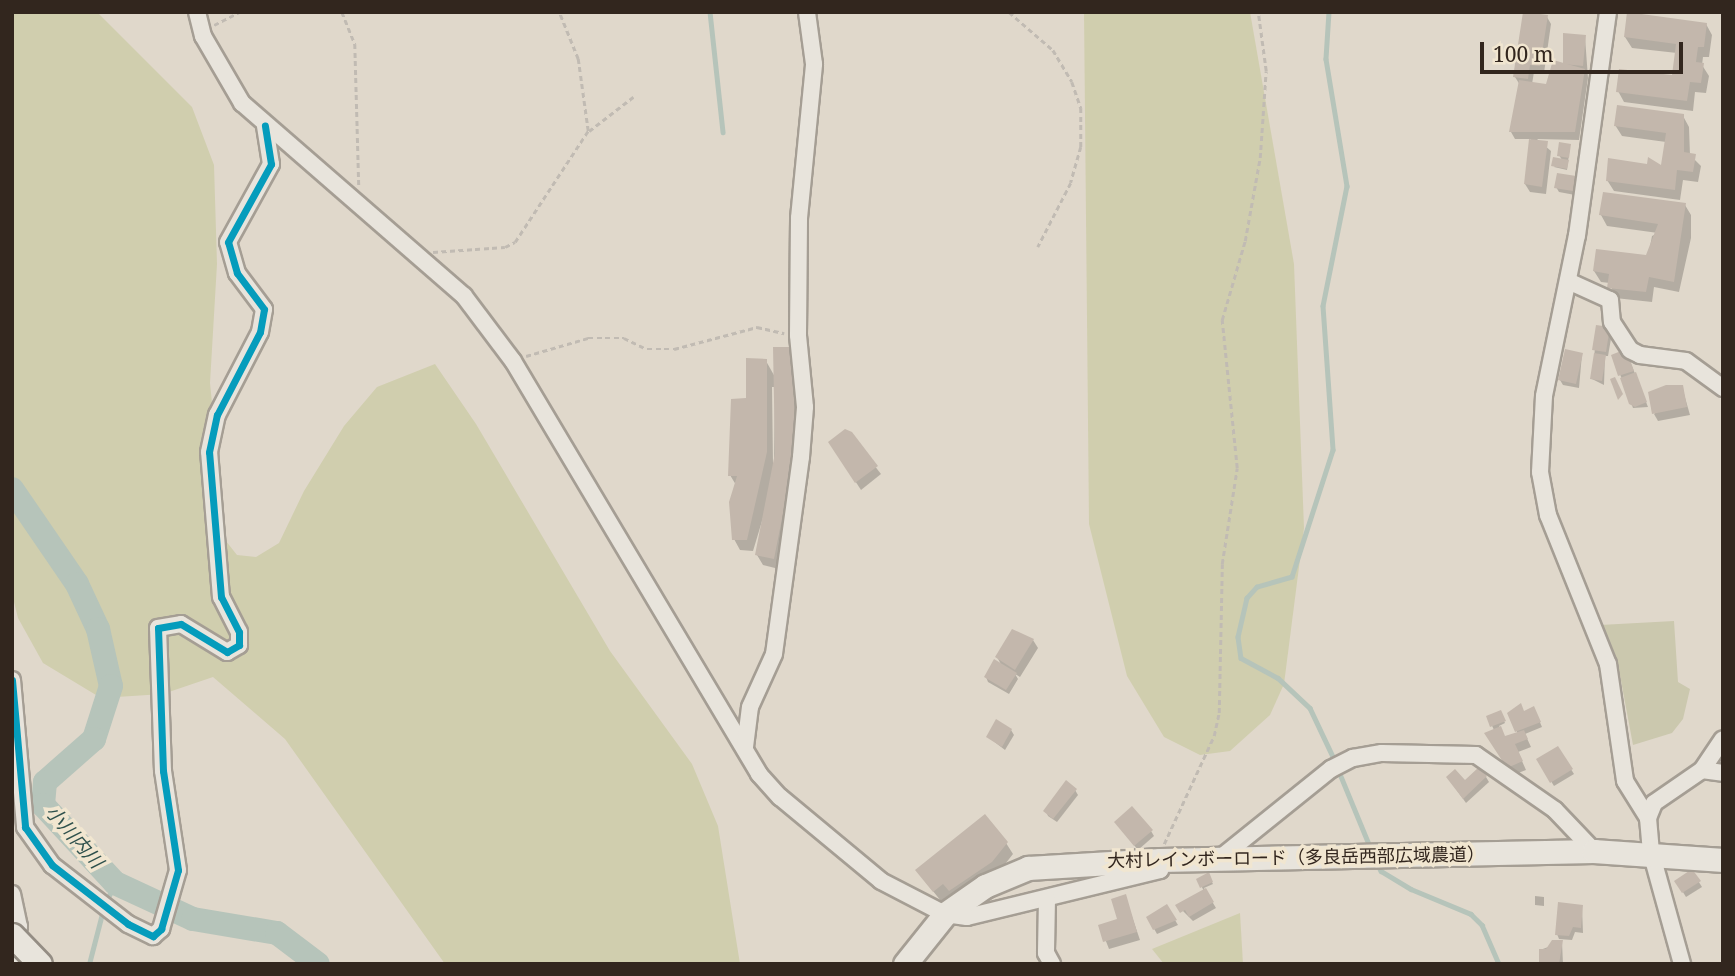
<!DOCTYPE html>
<html>
<head>
<meta charset="utf-8">
<style>
  body { margin:0 }
  #map { position:relative; width:1735px; height:976px; overflow:hidden; background:#e0d8cb; font-family:"Noto Serif","Noto Sans JP",serif }
  div>[style] { position:absolute }
  .green>* { inset:0; background:#d0ceae }
  .cemetery>* { inset:0; background:#cbc8ae }
  .shadow>* { inset:0; background:#0003 }
  .stream>* { height:4.5px; margin:-2.25px; padding:0 2.25px; transform-origin:2.25px; border-radius:2.25px; background:#b6c4ba }
  .river>* { height:24px; margin:-12px; padding:0 12px; transform-origin:12px; border-radius:12px; background:#b6c4ba }
  .building>* { inset:0; background:#c3b7ac }
  .path>* { height:2.5px; margin-top:-1.25px; transform-origin:0; background:repeating-linear-gradient(90deg,#c1bbb3 0 5px,transparent 0 8.5px) }
  .roads { filter:drop-shadow(2px 0 #a59e94) drop-shadow(-2px 0 #a59e94) drop-shadow(0 2px #a59e94) drop-shadow(0 -2px #a59e94) }
  .street>* { height:16px; margin:-8px; padding:0 8px; transform-origin:8px; border-radius:8px; background:#e8e4dc }
  .secondary>* { height:23px; margin:-11.5px; padding:0 11.5px; transform-origin:11.5px; border-radius:11.5px; background:#e8e4dc }
  .bridges { filter:drop-shadow(2px 0 #948d84) drop-shadow(-2px 0 #948d84) drop-shadow(0 2px #948d84) drop-shadow(0 -2px #948d84) }
  .secondary-bridge>* { height:23px; margin:-11.5px; padding:0 11.5px; transform-origin:11.5px; border-radius:11.5px; background:#e8e4dc }
  .bus-1>* { height:7px; margin:-3.5px; padding:0 3.5px; transform-origin:3.5px; border-radius:3.5px; background:#059cbc }
  span { translate:-50% -50%; white-space:nowrap; text-align:center; line-height:1.15; -webkit-text-stroke:7px #f1e6d0; paint-order:stroke }
  .street-label { font-size:18px; color:#32261e }
  .water-label { font-size:19px; color:#2e504c; font-style:italic }
  .frame { position:absolute; inset:0; border:14px solid #32261e; pointer-events:none }
  .scale { position:absolute; left:1480px; top:42px; width:203px; height:32px; box-sizing:border-box; border:4px solid #32261e; border-top:0; padding-left:9px; font-size:21px; line-height:24px; white-space:nowrap; color:#32261e; -webkit-text-stroke:5px #f1e6d0; paint-order:stroke }
</style>
</head>
<body>
<div id="map">
  <div class="green">
    <i style="clip-path:polygon(12px 12px,97px 12px,192px 107px,214px 165px,217px 264px,210px 383px,220px 483px,218px 531px,237px 555px,256px 557px,279px 543px,304px 491px,344px 426px,377px 387px,435px 364px,476px 424px,610px 651px,692px 764px,718px 826px,740px 964px,445px 964px,285px 739px,213px 677px,163px 694px,101px 698px,43px 663px,18px 618px,12px 594px)"></i>
    <i style="clip-path:polygon(1084px 12px,1250px 12px,1294px 264px,1304px 528px,1284px 684px,1270px 715px,1230px 751px,1200px 755px,1164px 737px,1127px 676px,1089px 524px)"></i>
    <i style="clip-path:polygon(1240px 913px,1243px 964px,1164px 964px,1152px 949px)"></i>
  </div>
  <div class="cemetery">
    <i style="clip-path:polygon(1674px 621px,1678px 682px,1690px 689px,1683px 719px,1672px 733px,1633px 745px,1619px 670px,1600px 625px)"></i>
  </div>
  <div class="shadow">
    <i style="clip-path:polygon(1547px 17px,1551px 24px,1544px 73px,1534px 72px,1532px 84px,1547px 86px,1585px 37px,1588px 78px,1579px 140px,1537px 139px,1551px 151px,1546px 194px,1530px 192px,1525px 184px,1531px 139px,1515px 139px,1511px 132px,1520px 85px,1515px 77px)"></i>
    <i style="clip-path:polygon(1706px 24px,1712px 35px,1709px 57px,1703px 57px,1702px 65px,1709px 76px,1706px 93px,1695px 92px,1693px 111px,1624px 102px,1618px 91px,1674px 77px,1677px 53px,1632px 48px,1625px 37px)"></i>
    <i style="clip-path:polygon(1683px 116px,1689px 127px,1690px 155px,1701px 166px,1698px 182px,1683px 180px,1680px 200px,1614px 191px,1607px 180px,1662px 168px,1666px 142px,1622px 136px,1615px 125px)"></i>
    <i style="clip-path:polygon(1570px 146px,1567px 170px,1554px 167px,1562px 160px,1559px 155px)"></i>
    <i style="clip-path:polygon(1575px 177px,1575px 195px,1559px 192px,1556px 187px)"></i>
    <i style="clip-path:polygon(1685px 205px,1691px 215px,1691px 238px,1679px 292px,1654px 287px,1652px 302px,1615px 298px,1610px 283px,1601px 282px,1594px 271px,1648px 257px,1652px 236px,1658px 233px,1607px 226px,1601px 215px)"></i>
    <i style="clip-path:polygon(1597px 327px,1612px 333px,1608px 356px,1605px 356px,1604px 385px,1592px 379px)"></i>
    <i style="clip-path:polygon(1582px 354px,1579px 388px,1563px 385px,1560px 380px)"></i>
    <i style="clip-path:polygon(1613px 356px,1628px 356px,1648px 407px,1633px 408px)"></i>
    <i style="clip-path:polygon(evenodd,798px 359px,800px 465px,779px 569px,763px 565px,757px 555px,766px 508px,753px 551px,740px 550px,734px 539px,736px 485px,730px 475px,748px 400px,766px 361px,775px 377px,798px 359px,772px 387px,775px 387px,774px 464px,773px 464px,772px 387px)"></i>
    <i style="clip-path:polygon(1682px 387px,1690px 415px,1658px 421px,1654px 414px)"></i>
    <i style="clip-path:polygon(848px 432px,881px 474px,861px 490px,835px 450px)"></i>
    <i style="clip-path:polygon(1033px 640px,1038px 648px,1020px 677px,1015px 674px,1018px 679px,1009px 694px,988px 682px,986px 677px,1002px 666px,997px 657px)"></i>
    <i style="clip-path:polygon(1500px 712px,1505px 723px,1499px 726px,1505px 738px,1518px 734px,1509px 714px,1536px 713px,1542px 727px,1525px 734px,1531px 747px,1518px 752px,1526px 770px,1513px 775px,1487px 733px,1494px 730px,1488px 717px)"></i>
    <i style="clip-path:polygon(1011px 730px,1014px 735px,1005px 750px,988px 737px)"></i>
    <i style="clip-path:polygon(1558px 748px,1574px 774px,1554px 786px,1538px 760px)"></i>
    <i style="clip-path:polygon(1486px 777px,1489px 782px,1466px 803px,1451px 782px)"></i>
    <i style="clip-path:polygon(1075px 790px,1078px 795px,1057px 822px,1048px 816px,1046px 811px)"></i>
    <i style="clip-path:polygon(1116px 823px,1151px 831px,1154px 836px,1138px 850px)"></i>
    <i style="clip-path:polygon(1006px 843px,1013px 854px,998px 873px,957px 901px,951px 894px,941px 901px,924px 880px)"></i>
    <i style="clip-path:polygon(1692px 871px,1702px 887px,1686px 897px,1676px 881px)"></i>
    <i style="clip-path:polygon(1208px 875px,1213px 884px,1204px 888px,1216px 908px,1193px 921px,1178px 906px,1204px 891px,1198px 880px)"></i>
    <i style="clip-path:polygon(1125px 896px,1140px 940px,1109px 949px,1100px 926px,1119px 920px)"></i>
    <i style="clip-path:polygon(1535px 896px,1544px 897px,1544px 906px,1535px 905px)"></i>
    <i style="clip-path:polygon(1167px 907px,1178px 925px,1157px 934px,1148px 918px)"></i>
    <i style="clip-path:polygon(1582px 907px,1583px 933px,1575px 932px,1572px 940px,1559px 939px,1557px 934px)"></i>
    <i style="clip-path:polygon(1562px 942px,1563px 964px,1541px 964px,1540px 950px)"></i>
  </div>
  <div class="stream">
    <i style="left:710px;top:12px;width:121px;rotate:83.8deg"></i>
    <i style="left:1329px;top:12px;width:47px;rotate:93.7deg"></i>
    <i style="left:1326px;top:59px;width:129px;rotate:80.6deg"></i>
    <i style="left:1347px;top:186px;width:122px;rotate:101.3deg"></i>
    <i style="left:1323px;top:306px;width:144px;rotate:86deg"></i>
    <i style="left:1333px;top:450px;width:133px;rotate:107.9deg"></i>
    <i style="left:1292px;top:577px;width:36px;rotate:164deg"></i>
    <i style="left:1257px;top:587px;width:15px;rotate:132deg"></i>
    <i style="left:1247px;top:598px;width:40px;rotate:103deg"></i>
    <i style="left:1238px;top:637px;width:21px;rotate:82deg"></i>
    <i style="left:1241px;top:658px;width:42px;rotate:28.4deg"></i>
    <i style="left:1278px;top:678px;width:44px;rotate:43.2deg"></i>
    <i style="left:1310px;top:708px;width:59px;rotate:64.7deg"></i>
    <i style="left:1338px;top:769px;width:87px;rotate:67.6deg"></i>
    <i style="left:1377px;top:863px;width:9px;rotate:63deg"></i>
    <i style="left:1381px;top:871px;width:35px;rotate:31deg"></i>
    <i style="left:1411px;top:889px;width:65px;rotate:22.6deg"></i>
    <i style="left:1471px;top:914px;width:16px;rotate:45deg"></i>
    <i style="left:1482px;top:925px;width:43px;rotate:66.4deg"></i>
    <i style="left:106px;top:902px;width:21px;rotate:-65deg"></i>
    <i style="left:89px;top:964px;width:56px;rotate:-75.5deg"></i>
  </div>
  <div class="river">
    <i style="left:12px;top:489px;width:115px;rotate:55.6deg"></i>
    <i style="left:77px;top:584px;width:50px;rotate:65deg"></i>
    <i style="left:98px;top:629px;width:58px;rotate:77.2deg"></i>
    <i style="left:111px;top:686px;width:56px;rotate:107.8deg"></i>
    <i style="left:94px;top:739px;width:65px;rotate:138.7deg"></i>
    <i style="left:45px;top:782px;width:23px;rotate:95deg"></i>
    <i style="left:43px;top:805px;width:106px;rotate:47.3deg"></i>
    <i style="left:115px;top:883px;width:86px;rotate:24.8deg"></i>
    <i style="left:193px;top:919px;width:85px;rotate:9.5deg"></i>
    <i style="left:277px;top:933px;width:51px;rotate:37.1deg"></i>
  </div>
  <div class="building">
    <i style="clip-path:polygon(1523px 12px,1548px 15px,1540px 66px,1530px 65px,1528px 79px,1513px 77px)"></i>
    <i style="clip-path:polygon(1627px 12px,1707px 23px,1704px 47px,1698px 47px,1696px 62px,1704px 63px,1701px 83px,1690px 82px,1687px 101px,1616px 92px,1619px 69px,1672px 75px,1676px 44px,1624px 37px)"></i>
    <i style="clip-path:polygon(1563px 33px,1586px 35px,1583px 66px,1563px 64px)"></i>
    <i style="clip-path:polygon(1553px 60px,1585px 69px,1575px 132px,1509px 132px,1519px 80px,1546px 84px)"></i>
    <i style="clip-path:polygon(1617px 105px,1684px 114px,1684px 152px,1696px 154px,1693px 172px,1677px 170px,1675px 190px,1606px 181px,1608px 158px,1647px 164px,1648px 157px,1661px 165px,1666px 133px,1614px 126px)"></i>
    <i style="clip-path:polygon(1529px 139px,1548px 141px,1542px 187px,1524px 184px)"></i>
    <i style="clip-path:polygon(1559px 142px,1571px 144px,1569px 158px,1557px 156px)"></i>
    <i style="clip-path:polygon(1553px 157px,1569px 160px,1567px 169px,1551px 166px)"></i>
    <i style="clip-path:polygon(1557px 173px,1576px 176px,1573px 191px,1554px 188px)"></i>
    <i style="clip-path:polygon(1603px 192px,1686px 203px,1674px 282px,1649px 277px,1646px 292px,1607px 288px,1609px 274px,1593px 271px,1596px 249px,1646px 255px,1658px 224px,1599px 215px)"></i>
    <i style="clip-path:polygon(1596px 325px,1610px 327px,1606px 352px,1592px 350px)"></i>
    <i style="clip-path:polygon(773px 347px,793px 347px,795px 453px,774px 559px,755px 555px,775px 453px)"></i>
    <i style="clip-path:polygon(1565px 349px,1583px 353px,1576px 384px,1558px 380px)"></i>
    <i style="clip-path:polygon(1626px 349px,1634px 371px,1618px 376px,1611px 355px)"></i>
    <i style="clip-path:polygon(1594px 353px,1606px 355px,1602px 381px,1590px 379px)"></i>
    <i style="clip-path:polygon(746px 358px,767px 359px,767px 452px,747px 540px,732px 540px,729px 502px,737px 476px,728px 476px,731px 399px,746px 398px)"></i>
    <i style="clip-path:polygon(1636px 372px,1647px 402px,1635px 407px,1629px 404px,1620px 378px)"></i>
    <i style="clip-path:polygon(1615px 377px,1623px 394px,1618px 400px,1610px 379px)"></i>
    <i style="clip-path:polygon(1666px 385px,1683px 385px,1687px 407px,1652px 414px,1648px 392px)"></i>
    <i style="clip-path:polygon(845px 429px,852px 432px,878px 466px,855px 483px,828px 442px)"></i>
    <i style="clip-path:polygon(1012px 629px,1034px 639px,1015px 670px,995px 657px)"></i>
    <i style="clip-path:polygon(994px 659px,1017px 673px,1006px 690px,984px 677px)"></i>
    <i style="clip-path:polygon(1521px 703px,1524px 711px,1534px 706px,1541px 722px,1515px 732px,1507px 713px)"></i>
    <i style="clip-path:polygon(1501px 710px,1506px 721px,1490px 727px,1486px 716px)"></i>
    <i style="clip-path:polygon(996px 719px,1012px 729px,1002px 747px,986px 737px)"></i>
    <i style="clip-path:polygon(1501px 726px,1505px 736px,1524px 730px,1528px 739px,1515px 744px,1523px 761px,1507px 768px,1484px 733px)"></i>
    <i style="clip-path:polygon(1558px 746px,1573px 769px,1550px 783px,1536px 759px)"></i>
    <i style="clip-path:polygon(1479px 767px,1487px 776px,1463px 799px,1446px 777px,1455px 769px,1465px 780px)"></i>
    <i style="clip-path:polygon(1066px 780px,1077px 789px,1053px 819px,1043px 811px)"></i>
    <i style="clip-path:polygon(1132px 806px,1153px 830px,1134px 846px,1114px 822px)"></i>
    <i style="clip-path:polygon(985px 814px,1008px 842px,992px 862px,949px 891px,943px 884px,933px 892px,915px 870px)"></i>
    <i style="clip-path:polygon(1692px 869px,1701px 881px,1682px 893px,1674px 881px)"></i>
    <i style="clip-path:polygon(1209px 872px,1213px 882px,1200px 888px,1196px 879px)"></i>
    <i style="clip-path:polygon(1206px 888px,1214px 902px,1189px 917px,1185px 910px,1180px 913px,1175px 905px)"></i>
    <i style="clip-path:polygon(1126px 894px,1137px 932px,1103px 942px,1098px 925px,1117px 919px,1111px 899px)"></i>
    <i style="clip-path:polygon(1558px 902px,1583px 905px,1581px 928px,1573px 927px,1569px 936px,1555px 935px)"></i>
    <i style="clip-path:polygon(1167px 904px,1177px 920px,1153px 930px,1146px 917px)"></i>
    <i style="clip-path:polygon(1552px 940px,1563px 940px,1559px 964px,1539px 964px,1539px 949px,1546px 949px)"></i>
  </div>
  <div class="path">
    <i style="left:342px;top:12px;width:35px;rotate:68deg"></i>
    <i style="left:355px;top:44px;width:141px;rotate:88.4deg"></i>
    <i style="left:1009px;top:12px;width:58px;rotate:40.8deg"></i>
    <i style="left:1053px;top:50px;width:37px;rotate:59deg"></i>
    <i style="left:1072px;top:82px;width:28px;rotate:71deg"></i>
    <i style="left:1081px;top:108px;width:39px;rotate:90deg"></i>
    <i style="left:1081px;top:147px;width:37px;rotate:106deg"></i>
    <i style="left:1071px;top:183px;width:72px;rotate:117.3deg"></i>
    <i style="left:214px;top:25px;width:28px;rotate:-27deg"></i>
    <i style="left:589px;top:131px;width:56px;rotate:-37.7deg"></i>
    <i style="left:433px;top:252px;width:72px;rotate:-4deg"></i>
    <i style="left:505px;top:247px;width:11px;rotate:-27deg"></i>
    <i style="left:515px;top:242px;width:133px;rotate:-56.7deg"></i>
    <i style="left:588px;top:131px;width:73px;rotate:-97.9deg"></i>
    <i style="left:578px;top:59px;width:51px;rotate:-112deg"></i>
    <i style="left:526px;top:356px;width:65px;rotate:-16.2deg"></i>
    <i style="left:588px;top:338px;width:36px"></i>
    <i style="left:624px;top:338px;width:25px;rotate:26deg"></i>
    <i style="left:647px;top:349px;width:27px"></i>
    <i style="left:674px;top:349px;width:86px;rotate:-14.8deg"></i>
    <i style="left:757px;top:327px;width:28px;rotate:13deg"></i>
    <i style="left:1164px;top:844px;width:119px;rotate:-65.2deg"></i>
    <i style="left:1214px;top:736px;width:24px;rotate:-78deg"></i>
    <i style="left:1219px;top:713px;width:149px;rotate:-88.8deg"></i>
    <i style="left:1222px;top:564px;width:97px;rotate:-81.1deg"></i>
    <i style="left:1237px;top:468px;width:149px;rotate:-95.8deg"></i>
    <i style="left:1222px;top:320px;width:82px;rotate:-73.8deg"></i>
    <i style="left:1245px;top:241px;width:84px;rotate:-79.8deg"></i>
    <i style="left:1260px;top:158px;width:87px;rotate:-86.1deg"></i>
    <i style="left:1266px;top:71px;width:60px;rotate:-97.7deg"></i>
  </div>
  <div class="roads">
    <div class="street">
      <i style="left:197px;top:12px;width:25px;rotate:76deg"></i>
      <i style="left:203px;top:36px;width:78px;rotate:59.8deg"></i>
      <i style="left:242px;top:103px;width:294px;rotate:41deg"></i>
      <i style="left:464px;top:296px;width:81px;rotate:53deg"></i>
      <i style="left:513px;top:361px;width:481px;rotate:59.2deg"></i>
      <i style="left:759px;top:774px;width:31px;rotate:48deg"></i>
      <i style="left:780px;top:797px;width:131px;rotate:39.7deg"></i>
      <i style="left:881px;top:881px;width:72px;rotate:27.3deg"></i>
      <i style="left:945px;top:914px;width:22px;rotate:8deg"></i>
      <i style="left:967px;top:917px;width:199px;rotate:-13.7deg"></i>
      <i style="left:1160px;top:870px;width:10px;rotate:-90deg"></i>
      <i style="left:1608px;top:12px;width:225px;rotate:97.9deg"></i>
      <i style="left:1577px;top:235px;width:164px;rotate:101.6deg"></i>
      <i style="left:1544px;top:396px;width:76px;rotate:93deg"></i>
      <i style="left:1540px;top:472px;width:44px;rotate:79.5deg"></i>
      <i style="left:1548px;top:515px;width:161px;rotate:68.1deg"></i>
      <i style="left:1608px;top:664px;width:118px;rotate:81.7deg"></i>
      <i style="left:1625px;top:781px;width:44px;rotate:58.1deg"></i>
      <i style="left:1648px;top:818px;width:34px;rotate:85deg"></i>
      <i style="left:1651px;top:852px;width:116px;rotate:74.5deg"></i>
      <i style="left:1568px;top:281px;width:46px;rotate:24.3deg"></i>
      <i style="left:1610px;top:300px;width:22px;rotate:85deg"></i>
      <i style="left:1612px;top:322px;width:33px;rotate:57deg"></i>
      <i style="left:1630px;top:350px;width:11px;rotate:27deg"></i>
      <i style="left:1640px;top:355px;width:46px;rotate:7.4deg"></i>
      <i style="left:1686px;top:361px;width:46px;rotate:36.1deg"></i>
      <i style="left:12px;top:680px;width:148px;rotate:84.9deg"></i>
      <i style="left:25px;top:827px;width:47px;rotate:54.6deg"></i>
      <i style="left:52px;top:865px;width:96px;rotate:37.8deg"></i>
      <i style="left:128px;top:924px;width:28px;rotate:26deg"></i>
      <i style="left:153px;top:936px;width:11px;rotate:-41deg"></i>
      <i style="left:161px;top:929px;width:61px;rotate:-73.9deg"></i>
      <i style="left:178px;top:870px;width:100px;rotate:-98.6deg"></i>
      <i style="left:163px;top:771px;width:143px;rotate:-92deg"></i>
      <i style="left:158px;top:628px;width:23px;rotate:-10deg"></i>
      <i style="left:181px;top:624px;width:54px;rotate:31.3deg"></i>
      <i style="left:227px;top:652px;width:14px;rotate:-30deg"></i>
      <i style="left:239px;top:645px;width:13px;rotate:-90deg"></i>
      <i style="left:239px;top:632px;width:39px;rotate:-117deg"></i>
      <i style="left:221px;top:597px;width:145px;rotate:-94.7deg"></i>
      <i style="left:209px;top:452px;width:38px;rotate:-78deg"></i>
      <i style="left:217px;top:415px;width:93px;rotate:-62.6deg"></i>
      <i style="left:260px;top:332px;width:23px;rotate:-80deg"></i>
      <i style="left:264px;top:309px;width:45px;rotate:-126.9deg"></i>
      <i style="left:237px;top:273px;width:32px;rotate:-106deg"></i>
      <i style="left:228px;top:242px;width:89px;rotate:-61.1deg"></i>
      <i style="left:271px;top:164px;width:39px;rotate:-99deg"></i>
      <i style="left:745px;top:747px;width:40px;rotate:-82.9deg"></i>
      <i style="left:750px;top:707px;width:58px;rotate:-65.6deg"></i>
      <i style="left:774px;top:654px;width:199px;rotate:-82.2deg"></i>
      <i style="left:801px;top:457px;width:50px;rotate:-85.4deg"></i>
      <i style="left:805px;top:407px;width:72px;rotate:-95.6deg"></i>
      <i style="left:798px;top:335px;width:117px;rotate:-89.5deg"></i>
      <i style="left:799px;top:218px;width:155px;rotate:-84.4deg"></i>
      <i style="left:814px;top:64px;width:52px;rotate:-97.7deg"></i>
      <i style="left:1702px;top:770px;width:21px;rotate:8deg"></i>
      <i style="left:1648px;top:818px;width:16px;rotate:-68deg"></i>
      <i style="left:1654px;top:803px;width:58px;rotate:-34.5deg"></i>
      <i style="left:1702px;top:770px;width:37px;rotate:-56deg"></i>
      <i style="left:1219px;top:859px;width:144px;rotate:-38.8deg"></i>
      <i style="left:1331px;top:769px;width:25px;rotate:-27deg"></i>
      <i style="left:1353px;top:758px;width:29px;rotate:-10deg"></i>
      <i style="left:1382px;top:753px;width:94px;rotate:1.2deg"></i>
      <i style="left:1476px;top:755px;width:96px;rotate:34.8deg"></i>
      <i style="left:1555px;top:810px;width:57px;rotate:46.4deg"></i>
      <i style="left:12px;top:894px;width:33px;rotate:78deg"></i>
      <i style="left:19px;top:926px;width:33px;rotate:102deg"></i>
      <i style="left:1047px;top:899px;width:54px;rotate:91.1deg"></i>
      <i style="left:1046px;top:953px;width:13px;rotate:61deg"></i>
    </div>
    <div class="secondary">
      <i style="left:905px;top:964px;width:64px;rotate:-51.3deg"></i>
      <i style="left:945px;top:914px;width:49px;rotate:-35deg"></i>
      <i style="left:985px;top:886px;width:47px;rotate:-22.7deg"></i>
      <i style="left:1028px;top:868px;width:132px;rotate:-3.5deg"></i>
      <i style="left:1160px;top:860px;width:434px;rotate:-1.2deg"></i>
      <i style="left:1594px;top:851px;width:129px;rotate:4deg"></i>
    </div>
  </div>
  <div class="bridges">
    <div class="secondary-bridge">
      <i style="left:12px;top:935px;width:40px;rotate:46deg"></i>
    </div>
  </div>
  <div class="bus-1">
    <i style="left:12px;top:680px;width:148px;rotate:84.9deg"></i>
    <i style="left:25px;top:827px;width:47px;rotate:54.6deg"></i>
    <i style="left:52px;top:865px;width:96px;rotate:37.8deg"></i>
    <i style="left:128px;top:924px;width:28px;rotate:26deg"></i>
    <i style="left:153px;top:936px;width:11px;rotate:-41deg"></i>
    <i style="left:161px;top:929px;width:61px;rotate:-73.9deg"></i>
    <i style="left:178px;top:870px;width:100px;rotate:-98.6deg"></i>
    <i style="left:163px;top:771px;width:143px;rotate:-92deg"></i>
    <i style="left:158px;top:628px;width:23px;rotate:-10deg"></i>
    <i style="left:181px;top:624px;width:54px;rotate:31.3deg"></i>
    <i style="left:227px;top:652px;width:14px;rotate:-30deg"></i>
    <i style="left:239px;top:645px;width:13px;rotate:-90deg"></i>
    <i style="left:239px;top:632px;width:39px;rotate:-117deg"></i>
    <i style="left:221px;top:597px;width:145px;rotate:-94.7deg"></i>
    <i style="left:209px;top:452px;width:38px;rotate:-78deg"></i>
    <i style="left:217px;top:415px;width:93px;rotate:-62.6deg"></i>
    <i style="left:260px;top:332px;width:23px;rotate:-80deg"></i>
    <i style="left:264px;top:309px;width:45px;rotate:-126.9deg"></i>
    <i style="left:237px;top:273px;width:32px;rotate:-106deg"></i>
    <i style="left:228px;top:242px;width:89px;rotate:-61.1deg"></i>
    <i style="left:271px;top:164px;width:39px;rotate:-99deg"></i>
  </div>
  <div class="street-label">
    <span style="left:1296px;top:857px;rotate:-1deg">大村レインボーロード（多良岳西部広域農道）</span>
  </div>
  <div class="water-label">
    <span style="left:74px;top:837px;rotate:49deg">小川内川</span>
  </div>
  <div class="frame"></div>
  <div class="scale">100 m</div>
</div>
</body>
</html>
